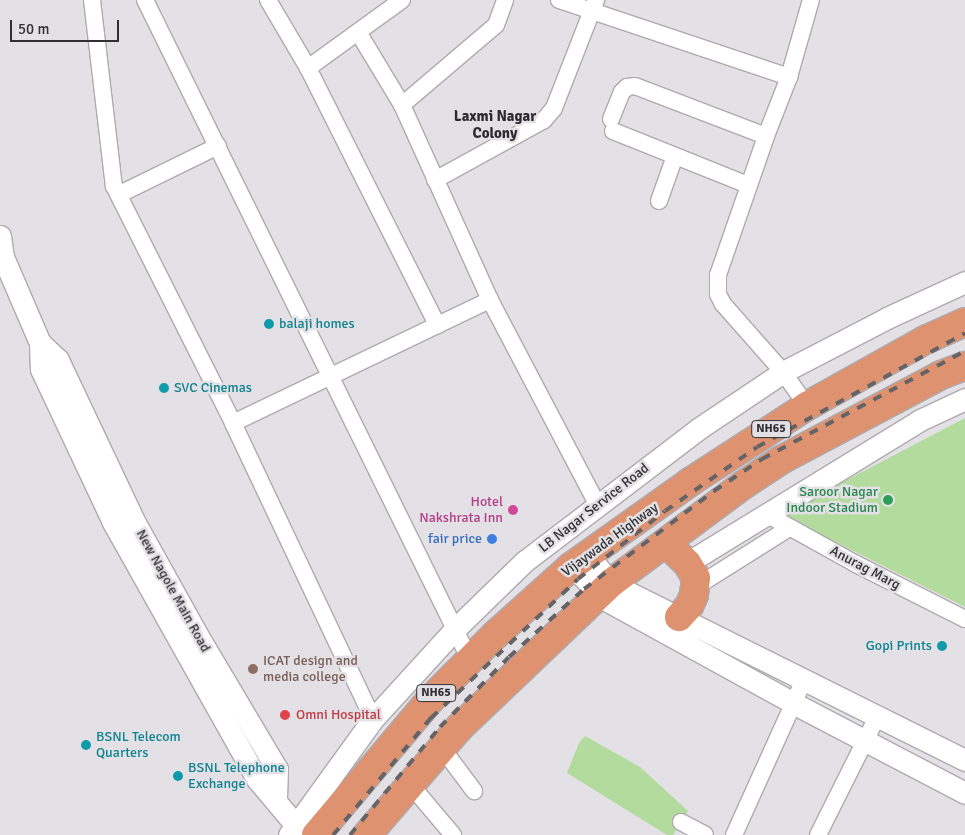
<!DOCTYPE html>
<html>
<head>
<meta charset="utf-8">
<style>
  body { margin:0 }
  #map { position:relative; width:965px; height:835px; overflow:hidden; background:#e4e1e6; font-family:Signika,sans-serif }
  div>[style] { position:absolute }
  .green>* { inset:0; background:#b3db9d }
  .roads { filter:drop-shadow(1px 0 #adaaaf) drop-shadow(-1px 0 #adaaaf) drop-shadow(0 1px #adaaaf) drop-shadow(0 -1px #adaaaf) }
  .minor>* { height:16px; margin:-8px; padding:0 8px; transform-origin:8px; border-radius:8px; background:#fff }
  .tertiary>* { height:21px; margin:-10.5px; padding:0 10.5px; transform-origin:10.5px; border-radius:10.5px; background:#fff }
  .trunk>* { height:28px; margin:-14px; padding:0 14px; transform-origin:14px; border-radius:14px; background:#df926f }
  .rail>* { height:4px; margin-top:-2px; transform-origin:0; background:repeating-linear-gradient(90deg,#656366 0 9px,transparent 0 18px) }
  .dots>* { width:14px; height:14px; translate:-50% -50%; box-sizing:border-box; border:2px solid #e4e1e6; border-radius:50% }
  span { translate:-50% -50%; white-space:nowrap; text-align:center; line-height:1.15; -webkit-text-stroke:5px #e4e1e6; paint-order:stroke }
  .shield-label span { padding:1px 4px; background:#e4e1e6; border:1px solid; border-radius:4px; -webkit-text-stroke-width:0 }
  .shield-label { font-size:12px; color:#302f31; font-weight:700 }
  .culture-label { font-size:14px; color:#0d838f }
  .left { translate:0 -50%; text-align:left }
  .right { translate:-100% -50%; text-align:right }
  .leisure-label { font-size:14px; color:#27864d }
  .hotel-label { font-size:14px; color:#b23c85 }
  .street-label { font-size:14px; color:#302f31 }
  .shop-label { font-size:14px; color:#366cbe }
  .education-label { font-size:14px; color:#785e54 }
  .health-label { font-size:14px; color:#be3a42 }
  .neighbourhood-label { font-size:15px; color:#2c2a2e; font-weight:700 }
  .scale { position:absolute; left:10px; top:20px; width:109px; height:22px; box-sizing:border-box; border:2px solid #302f31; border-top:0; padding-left:6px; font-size:15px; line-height:18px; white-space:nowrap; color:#302f31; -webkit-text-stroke:4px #e4e1e6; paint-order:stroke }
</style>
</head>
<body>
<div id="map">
  <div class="green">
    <i style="clip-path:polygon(965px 418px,965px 607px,784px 516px,837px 485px)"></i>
    <i style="clip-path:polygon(585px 736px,640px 767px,688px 811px,673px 835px,667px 835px,567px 773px,579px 743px)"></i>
  </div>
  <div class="roads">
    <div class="minor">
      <i style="left:92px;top:0;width:187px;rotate:83.3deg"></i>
      <i style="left:114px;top:186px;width:265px;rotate:63.3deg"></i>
      <i style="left:233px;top:423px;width:327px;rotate:64.7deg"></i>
      <i style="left:145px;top:0;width:736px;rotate:63.78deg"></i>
      <i style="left:268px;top:0;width:79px;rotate:59.5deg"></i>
      <i style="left:308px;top:68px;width:288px;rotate:63.3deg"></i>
      <i style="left:559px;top:0;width:243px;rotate:18.5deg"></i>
      <i style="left:358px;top:32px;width:85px;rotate:58.9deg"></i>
      <i style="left:402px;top:105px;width:214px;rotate:65.7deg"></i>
      <i style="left:490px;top:300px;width:230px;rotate:62.3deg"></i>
      <i style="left:308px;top:68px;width:116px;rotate:-35.9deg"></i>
      <i style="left:402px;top:105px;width:123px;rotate:-40.4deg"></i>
      <i style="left:496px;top:25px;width:27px;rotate:-70deg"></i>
      <i style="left:611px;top:119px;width:29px;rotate:-68deg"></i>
      <i style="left:622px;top:92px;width:7px;rotate:-45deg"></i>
      <i style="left:627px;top:87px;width:8px;rotate:-7deg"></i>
      <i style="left:635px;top:86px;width:140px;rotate:20.9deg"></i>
      <i style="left:613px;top:131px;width:145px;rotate:21.8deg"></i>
      <i style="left:435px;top:180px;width:124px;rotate:-28.8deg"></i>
      <i style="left:544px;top:120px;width:16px;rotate:-50deg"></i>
      <i style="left:554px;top:108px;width:116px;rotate:-68.7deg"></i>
      <i style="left:120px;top:194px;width:109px;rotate:-26.1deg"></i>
      <i style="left:659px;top:201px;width:48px;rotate:-70.4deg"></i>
      <i style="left:807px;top:406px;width:42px;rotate:-125.2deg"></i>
      <i style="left:783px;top:372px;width:91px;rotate:-131.4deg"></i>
      <i style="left:723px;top:304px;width:11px;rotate:-117deg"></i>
      <i style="left:718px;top:294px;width:19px;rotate:-90deg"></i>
      <i style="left:718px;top:275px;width:147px;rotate:-70.9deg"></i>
      <i style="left:766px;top:136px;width:63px;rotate:-68.7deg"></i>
      <i style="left:789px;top:77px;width:80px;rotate:-74.1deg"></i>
      <i style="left:233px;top:423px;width:285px;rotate:-25.6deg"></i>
      <i style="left:766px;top:514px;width:103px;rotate:29.1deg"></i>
      <i style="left:856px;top:564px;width:122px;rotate:26.8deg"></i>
      <i style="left:697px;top:586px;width:109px;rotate:-32.2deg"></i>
      <i style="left:442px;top:748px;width:54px;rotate:53.3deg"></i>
      <i style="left:410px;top:784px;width:67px;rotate:49.9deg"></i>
      <i style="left:681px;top:822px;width:27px;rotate:28deg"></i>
      <i style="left:734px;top:835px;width:170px;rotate:-65.7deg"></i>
      <i style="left:818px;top:835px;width:134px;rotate:-63.4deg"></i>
    </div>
    <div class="tertiary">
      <i style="left:0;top:236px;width:21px;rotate:82deg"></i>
      <i style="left:3px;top:257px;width:94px;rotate:66.7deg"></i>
      <i style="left:40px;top:343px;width:26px;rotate:88deg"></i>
      <i style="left:41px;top:369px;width:171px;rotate:64.8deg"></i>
      <i style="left:114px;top:524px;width:292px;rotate:60.7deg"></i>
      <i style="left:257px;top:779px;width:73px;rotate:50deg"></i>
      <i style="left:40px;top:343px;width:25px;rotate:43deg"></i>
      <i style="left:58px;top:360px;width:178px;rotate:64.7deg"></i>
      <i style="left:134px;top:521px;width:132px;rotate:60.9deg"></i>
      <i style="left:198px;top:636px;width:155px;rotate:59.3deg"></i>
      <i style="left:277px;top:769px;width:31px;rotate:92deg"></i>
      <i style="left:587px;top:555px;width:37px;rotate:49deg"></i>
      <i style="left:611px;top:583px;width:8px;rotate:30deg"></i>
      <i style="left:618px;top:587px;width:388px;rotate:26.5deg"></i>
      <i style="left:687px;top:563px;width:273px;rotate:-31.5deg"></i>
      <i style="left:920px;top:420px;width:50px;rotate:-25deg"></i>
      <i style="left:572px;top:566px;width:48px;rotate:45deg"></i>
      <i style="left:606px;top:600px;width:213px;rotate:28.8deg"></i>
      <i style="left:793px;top:703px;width:194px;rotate:27.6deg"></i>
      <i style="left:289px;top:835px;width:143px;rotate:-54.1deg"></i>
      <i style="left:373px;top:719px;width:123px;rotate:-47.6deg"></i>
      <i style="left:456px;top:628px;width:96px;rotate:-44.2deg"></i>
      <i style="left:525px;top:561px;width:218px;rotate:-37.3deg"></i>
      <i style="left:698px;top:429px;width:102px;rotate:-33.8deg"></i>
      <i style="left:783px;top:372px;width:119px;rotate:-27.4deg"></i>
      <i style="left:889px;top:317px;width:84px;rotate:-24.7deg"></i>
    </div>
    <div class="trunk">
      <i style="left:666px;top:543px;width:29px;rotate:44deg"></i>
      <i style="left:687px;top:563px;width:17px;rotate:59deg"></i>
      <i style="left:696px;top:578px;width:17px;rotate:97deg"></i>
      <i style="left:694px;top:595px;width:12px;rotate:114deg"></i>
      <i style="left:689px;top:606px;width:15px;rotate:132deg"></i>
      <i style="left:316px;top:835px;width:178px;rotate:-49.8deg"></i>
      <i style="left:431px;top:699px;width:91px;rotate:-45deg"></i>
      <i style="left:495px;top:635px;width:103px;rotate:-41.9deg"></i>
      <i style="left:572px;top:566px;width:145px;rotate:-35.4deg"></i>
      <i style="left:690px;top:482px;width:140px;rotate:-33deg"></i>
      <i style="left:807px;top:406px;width:135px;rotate:-29.2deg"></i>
      <i style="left:925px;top:340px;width:44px;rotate:-24.2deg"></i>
      <i style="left:367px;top:835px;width:143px;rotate:-49.3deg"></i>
      <i style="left:460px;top:727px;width:209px;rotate:-43.6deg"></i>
      <i style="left:611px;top:583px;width:164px;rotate:-36.6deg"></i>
      <i style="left:743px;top:485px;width:45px;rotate:-33.3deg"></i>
      <i style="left:781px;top:460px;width:181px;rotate:-28deg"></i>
      <i style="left:941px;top:375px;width:26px;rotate:-21deg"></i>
    </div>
  </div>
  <div class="rail">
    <i style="left:333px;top:835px;width:153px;rotate:-50.1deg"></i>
    <i style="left:431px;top:718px;width:202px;rotate:-43.4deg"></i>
    <i style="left:578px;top:579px;width:110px;rotate:-38deg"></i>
    <i style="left:665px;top:511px;width:112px;rotate:-34.8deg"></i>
    <i style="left:757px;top:447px;width:237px;rotate:-28.7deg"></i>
    <i style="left:350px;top:835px;width:141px;rotate:-50.2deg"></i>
    <i style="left:440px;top:727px;width:98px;rotate:-45.4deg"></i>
    <i style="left:509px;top:657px;width:101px;rotate:-42.2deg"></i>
    <i style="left:584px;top:589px;width:163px;rotate:-37deg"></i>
    <i style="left:714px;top:491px;width:58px;rotate:-33.7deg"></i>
    <i style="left:762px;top:459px;width:230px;rotate:-28deg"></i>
  </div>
  <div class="dots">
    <i style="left:269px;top:324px;background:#0f9aa8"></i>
    <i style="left:164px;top:388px;background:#0f9aa8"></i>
    <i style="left:888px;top:500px;background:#2e9e5b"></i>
    <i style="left:513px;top:510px;background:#d1479c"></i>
    <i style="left:492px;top:539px;background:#3f7fe0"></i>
    <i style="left:942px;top:646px;background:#0f9aa8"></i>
    <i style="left:253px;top:669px;background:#8d6e63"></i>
    <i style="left:285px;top:715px;background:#e0444e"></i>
    <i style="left:86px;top:745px;background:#0f9aa8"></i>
    <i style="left:178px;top:776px;background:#0f9aa8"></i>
  </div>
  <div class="shield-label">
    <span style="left:771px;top:429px">NH65</span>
    <span style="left:436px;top:693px">NH65</span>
  </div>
  <div class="culture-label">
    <span class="left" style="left:279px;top:324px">balaji homes</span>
    <span class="left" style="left:174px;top:388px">SVC Cinemas</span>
    <span class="right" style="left:932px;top:646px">Gopi Prints</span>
    <span class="left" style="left:96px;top:745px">BSNL Telecom<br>Quarters</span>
    <span class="left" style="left:188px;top:776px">BSNL Telephone<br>Exchange</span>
  </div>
  <div class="leisure-label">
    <span class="right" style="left:878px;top:500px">Saroor Nagar<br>Indoor Stadium</span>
  </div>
  <div class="hotel-label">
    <span class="right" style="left:503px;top:510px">Hotel<br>Nakshrata Inn</span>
  </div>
  <div class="street-label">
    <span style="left:594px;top:508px;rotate:-38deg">LB Nagar Service Road</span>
    <span style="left:610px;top:540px;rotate:-36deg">Vijaywada Highway</span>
    <span style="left:865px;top:568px;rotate:28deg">Anurag Marg</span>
    <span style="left:173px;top:591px;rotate:61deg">New Nagole Main Road</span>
  </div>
  <div class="shop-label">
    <span class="right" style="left:482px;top:539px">fair price</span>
  </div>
  <div class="education-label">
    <span class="left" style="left:263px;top:669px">ICAT design and<br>media college</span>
  </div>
  <div class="health-label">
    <span class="left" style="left:296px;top:715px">Omni Hospital</span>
  </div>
  <div class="neighbourhood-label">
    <span style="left:495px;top:125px">Laxmi Nagar<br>Colony</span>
  </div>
  <div class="scale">50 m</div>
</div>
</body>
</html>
